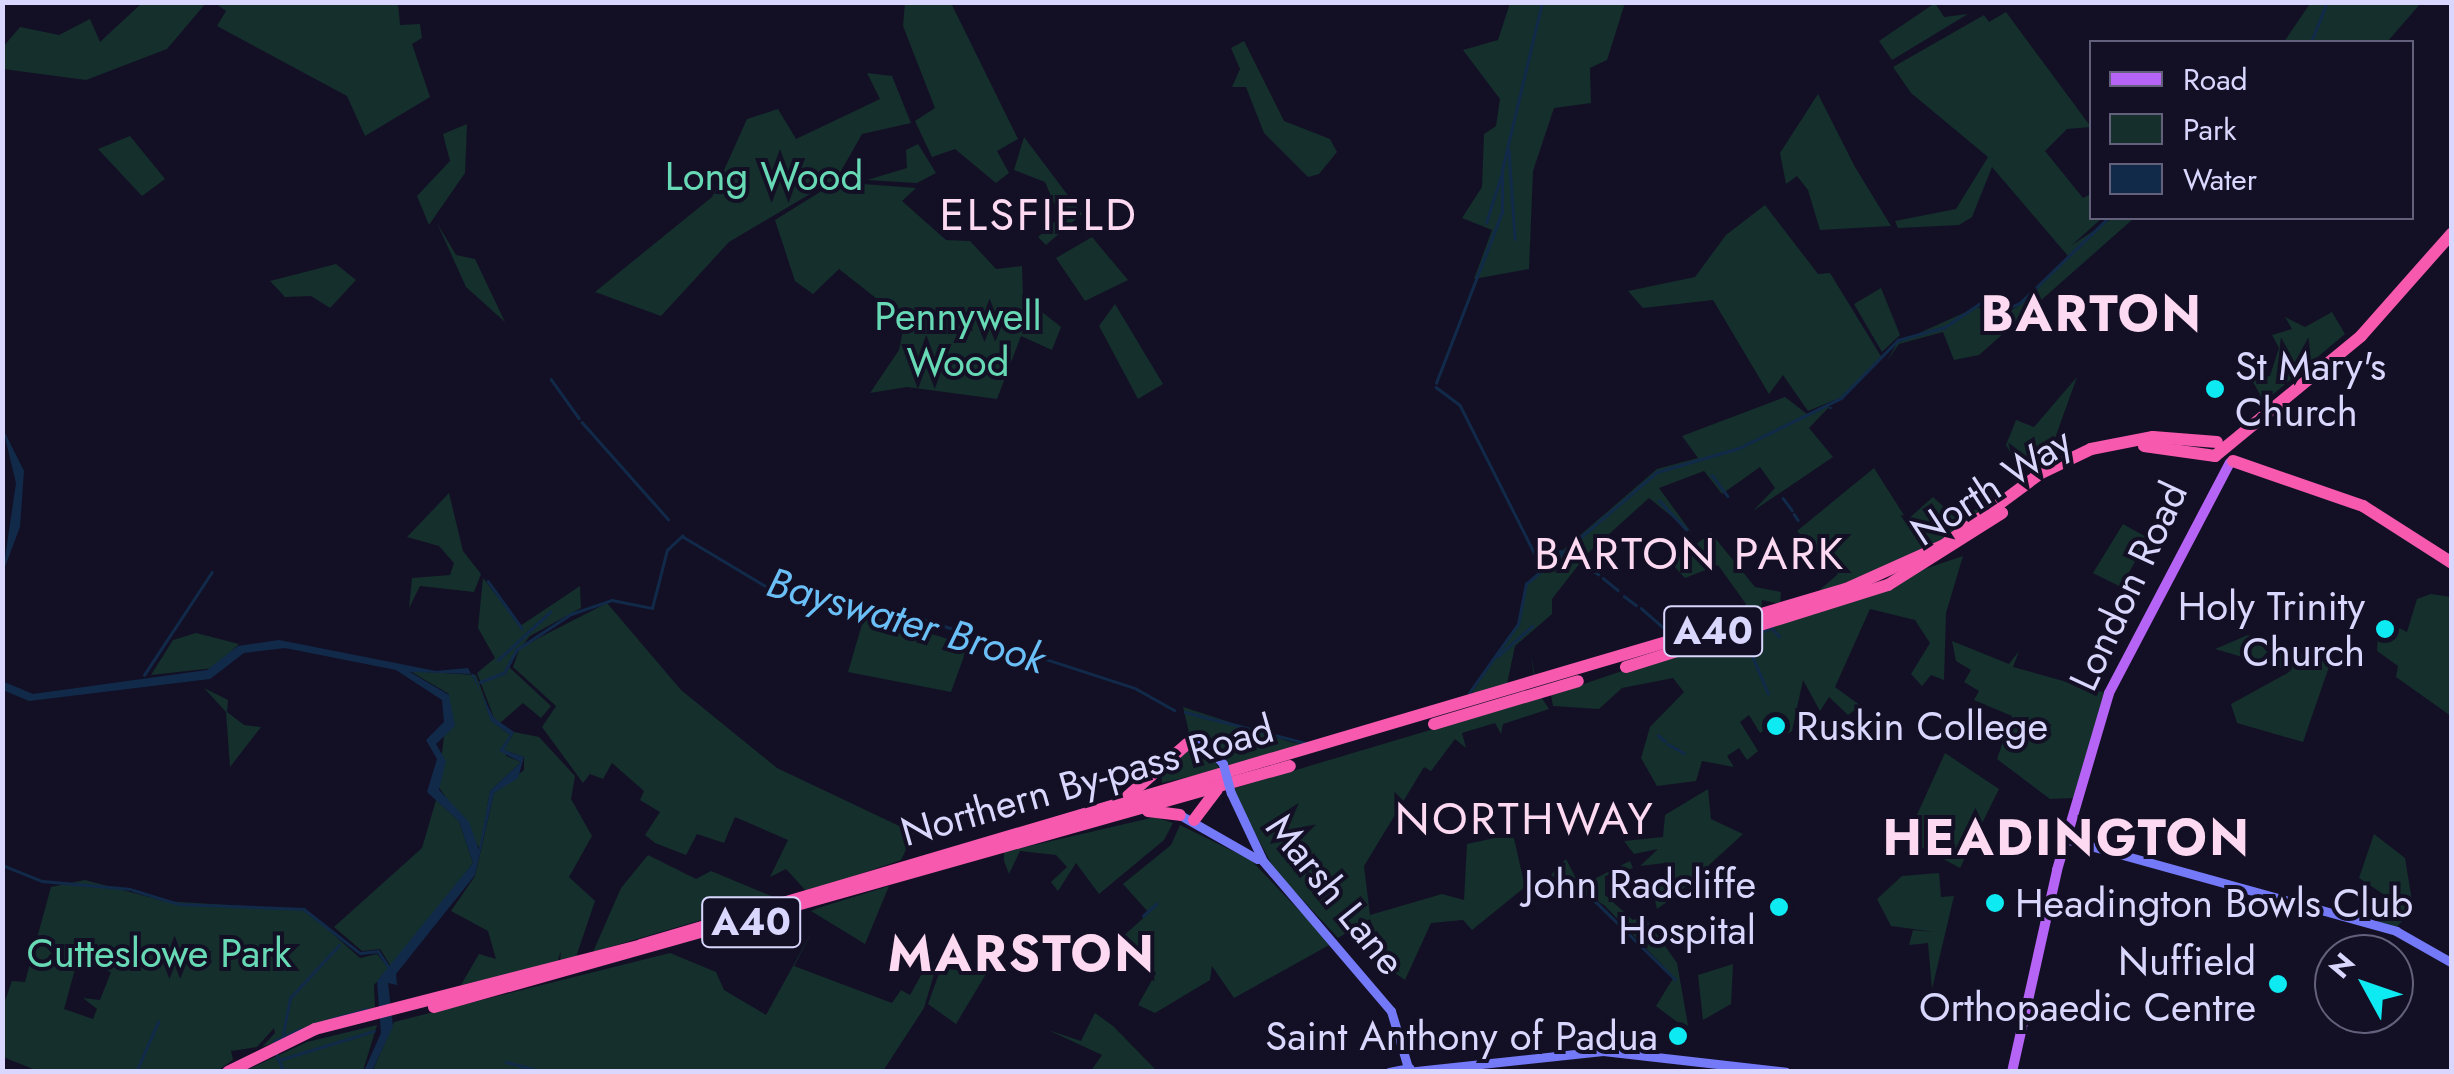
<!DOCTYPE html>
<html>
<head>
<meta charset="utf-8">
<style>
  body { margin:0 }
  #map { position:relative; width:2454px; height:1074px; overflow:hidden; background:#131025; font-family:Jost,sans-serif }
  div>[style] { position:absolute }
  .green>* { inset:0; background:#142f2c }
  .water>* { inset:0; background:#112a49 }
  .stream>* { height:2.5px; margin:-1.25px; padding:0 1.25px; transform-origin:1.25px; border-radius:1.25px; background:#112a49 }
  .secondary>* { height:9px; margin:-4.5px; padding:0 4.5px; transform-origin:4.5px; border-radius:4.5px; background:#7479f7 }
  .primary>* { height:10px; margin:-5px; padding:0 5px; transform-origin:5px; border-radius:5px; background:#b664f6 }
  .highway>* { height:12px; margin:-6px; padding:0 6px; transform-origin:6px; border-radius:6px; background:#f659ae }
  .secondary-bridge>* { height:9px; margin:-4.5px; padding:0 4.5px; transform-origin:4.5px; border-radius:4.5px; background:#7479f7 }
  .dots>* { width:28px; height:28px; translate:-50% -50%; box-sizing:border-box; border:5px solid #131025; border-radius:50% }
  span { translate:-50% -50%; white-space:nowrap; text-align:center; line-height:1.15; -webkit-text-stroke:8px #131025; paint-order:stroke }
  .shield-label span { padding:2px 8px; background:#131025; border:2px solid; border-radius:8px; -webkit-text-stroke-width:0 }
  .shield-label { font-size:38px; color:#d9d7fd; font-weight:700 }
  .park-label { font-size:40px; color:#67d9b5 }
  .poi-label { font-size:40px; color:#d9d7fd }
  .left { translate:0 -50%; text-align:left }
  .right { translate:-100% -50%; text-align:right }
  .street-label { font-size:40px; color:#d9d7fd }
  .water-label { font-size:42px; color:#6bbff7; font-style:italic }
  .quarter-label { font-size:45px; color:#fdd9f2; letter-spacing:2.5px }
  .district-label { font-size:50px; color:#fdd9f2; font-weight:700; letter-spacing:2.5px }
  .frame { position:absolute; inset:0; border:5px solid #d9d7fd; pointer-events:none }
  .legend { position:absolute; left:2089px; top:40px; width:325px; height:180px; box-sizing:border-box; background:#131025; border:2px solid #62607b; margin:0; padding:12px 18px; list-style:none; font-size:30px; color:#d9d7fd }
  .legend li { display:flex; align-items:center; gap:20px; height:50px }
  .legend b { width:50px; border:2px solid #62607b }
  .north { position:absolute; left:2314px; top:934px; width:100px; height:100px; box-sizing:border-box; background:#131025; border:2px solid #62607b; border-radius:50%; rotate:310deg; font-size:28px; font-weight:700; line-height:40px; text-align:center; color:#d9d7fd }
  .north::after { content:''; display:block; margin:auto; width:35px; height:45px; background:#0eeaf2; clip-path:polygon(50% 0,100% 100%,50% 72%,0 100%) }
</style>
</head>
<body>
<div id="map">
  <div class="green">
    <i style="clip-path:polygon(2311px 2px,2421px 2px,2421px 3px,2387px 42px,2284px 42px)"></i>
    <i style="clip-path:polygon(142px 3px,206px 3px,167px 49px,86px 80px,3px 69px,3px 47px,20px 27px,59px 35px,90px 19px,100px 42px)"></i>
    <i style="clip-path:polygon(215px 3px,398px 3px,400px 25px,420px 24px,422px 38px,412px 44px,430px 97px,365px 136px,347px 96px,217px 26px,226px 11px)"></i>
    <i style="clip-path:polygon(905px 3px,951px 3px,1018px 139px,997px 151px,1009px 173px,996px 183px,955px 149px,932px 157px,915px 121px,935px 108px,903px 26px)"></i>
    <i style="clip-path:polygon(1510px 3px,1625px 3px,1607px 60px,1590px 68px,1591px 103px,1554px 108px,1533px 171px,1529px 269px,1474px 279px,1492px 230px,1462px 218px,1482px 187px,1484px 134px,1496px 126px,1500px 99px,1463px 50px,1498px 40px)"></i>
    <i style="clip-path:polygon(1935px 3px,1944px 17px,1968px 14px,1892px 60px,1879px 41px)"></i>
    <i style="clip-path:polygon(2006px 12px,2091px 127px,2067px 129px,2045px 151px,2083px 198px,2091px 194px,2092px 218px,2102px 218px,2072px 245px,2113px 218px,2133px 219px,1979px 355px,1954px 360px,1943px 332px,1899px 344px,1887px 361px,1897px 343px,1977px 307px,2000px 315px,2017px 307px,2068px 256px,1992px 167px,1972px 217px,1959px 225px,1898px 228px,1895px 221px,1956px 209px,1988px 157px,1911px 93px,1893px 67px,1984px 15px,1989px 22px)"></i>
    <i style="clip-path:polygon(1244px 41px,1284px 121px,1330px 139px,1337px 152px,1319px 174px,1308px 177px,1264px 133px,1246px 87px,1232px 87px,1240px 69px,1231px 48px)"></i>
    <i style="clip-path:polygon(867px 73px,892px 76px,911px 123px,862px 134px,837px 178px,729px 242px,661px 316px,595px 292px,712px 197px,747px 119px,778px 109px,796px 139px,880px 99px)"></i>
    <i style="clip-path:polygon(1818px 94px,1855px 167px,1891px 226px,1820px 230px,1808px 190px,1797px 176px,1786px 184px,1780px 153px)"></i>
    <i style="clip-path:polygon(467px 124px,465px 173px,429px 225px,417px 196px,450px 161px,443px 134px)"></i>
    <i style="clip-path:polygon(130px 136px,165px 179px,142px 196px,98px 149px)"></i>
    <i style="clip-path:polygon(1024px 137px,1082px 214px,1046px 245px,1038px 237px,1060px 217px,1045px 182px,1014px 170px)"></i>
    <i style="clip-path:polygon(918px 144px,936px 173px,917px 183px,867px 180px,907px 168px,906px 150px)"></i>
    <i style="clip-path:polygon(836px 182px,916px 188px,902px 201px,946px 240px,970px 241px,996px 269px,1022px 266px,1023px 297px,1061px 327px,1052px 350px,1021px 336px,997px 399px,907px 387px,870px 393px,899px 350px,905px 321px,839px 269px,813px 294px,795px 281px,775px 220px)"></i>
    <i style="clip-path:polygon(1765px 205px,1818px 274px,1830px 273px,1882px 358px,1842px 397px,1808px 411px,1783px 375px,1769px 394px,1713px 300px,1643px 308px,1628px 291px,1695px 277px,1726px 235px)"></i>
    <i style="clip-path:polygon(437px 223px,456px 255px,475px 259px,505px 322px,466px 287px)"></i>
    <i style="clip-path:polygon(1092px 237px,1128px 280px,1085px 301px,1056px 258px)"></i>
    <i style="clip-path:polygon(336px 264px,356px 280px,330px 308px,311px 296px,285px 297px,270px 281px)"></i>
    <i style="clip-path:polygon(1881px 288px,1900px 335px,1882px 352px,1854px 304px)"></i>
    <i style="clip-path:polygon(1115px 304px,1163px 384px,1138px 399px,1099px 326px)"></i>
    <i style="clip-path:polygon(2332px 312px,2345px 334px,2264px 402px,2253px 382px,2242px 382px,2270px 376px,2279px 348px,2272px 335px,2292px 329px,2285px 317px,2305px 327px)"></i>
    <i style="clip-path:polygon(2077px 377px,2049px 455px,2022px 472px,2006px 445px,2016px 420px,2034px 427px)"></i>
    <i style="clip-path:polygon(1785px 397px,1807px 414px,1830px 406px,1809px 428px,1833px 457px,1753px 511px,1775px 488px,1760px 467px,1722px 494px,1704px 471px,1659px 488px,1691px 532px,1649px 498px,1587px 554px,1552px 599px,1552px 614px,1515px 646px,1507px 684px,1534px 677px,1531px 654px,1535px 677px,1467px 700px,1519px 624px,1527px 585px,1542px 568px,1657px 469px,1698px 458px,1682px 436px)"></i>
    <i style="clip-path:polygon(1874px 468px,1907px 520px,1933px 497px,1961px 523px,1955px 517px,1997px 502px,1930px 550px,1814px 595px,1838px 574px,1797px 531px)"></i>
    <i style="clip-path:polygon(449px 493px,463px 551px,481px 574px,474px 592px,420px 586px,409px 608px,412px 578px,450px 575px,454px 563px,439px 546px,407px 537px)"></i>
    <i style="clip-path:polygon(2123px 524px,2148px 538px,2121px 587px,2093px 573px)"></i>
    <i style="clip-path:polygon(1711px 533px,1755px 587px,1781px 592px,1780px 604px,1762px 600px,1761px 611px,1737px 618px,1746px 604px,1718px 565px,1685px 578px,1671px 563px)"></i>
    <i style="clip-path:polygon(1963px 556px,1946px 613px,1944px 680px,1931px 675px,1922px 686px,1911px 674px,1930px 643px,1915px 620px,1870px 609px,1835px 687px,1861px 706px,1848px 715px,1829px 697px,1820px 711px,1803px 680px,1792px 731px,1779px 740px,1770px 727px,1760px 733px,1749px 715px,1740px 722px,1758px 751px,1747px 760px,1739px 748px,1727px 756px,1734px 767px,1702px 761px,1696px 781px,1657px 786px,1641px 758px,1650px 727px,1684px 692px,1673px 678px,1622px 688px,1599px 709px,1553px 706px,1551px 695px)"></i>
    <i style="clip-path:polygon(483px 578px,520px 626px,580px 586px,581px 608px,530px 636px,521px 647px,607px 603px,681px 690px,777px 768px,914px 833px,901px 860px,807px 892px,786px 869px,770px 877px,788px 840px,735px 817px,724px 843px,697px 834px,686px 855px,655px 843px,645px 835px,660px 812px,640px 800px,644px 791px,612px 763px,603px 779px,590px 774px,583px 783px,542px 727px,556px 706px,513px 667px,519px 650px,509px 667px,551px 706px,541px 718px,523px 703px,500px 723px,494px 718px,477px 673px,495px 658px,478px 628px)"></i>
    <i style="clip-path:polygon(2431px 594px,2451px 597px,2451px 716px,2396px 677px,2398px 666px,2377px 651px,2379px 618px,2407px 632px,2417px 599px)"></i>
    <i style="clip-path:polygon(865px 614px,968px 645px,951px 692px,848px 672px)"></i>
    <i style="clip-path:polygon(196px 633px,239px 644px,214px 668px,151px 675px,173px 640px)"></i>
    <i style="clip-path:polygon(2248px 635px,2330px 664px,2303px 742px,2237px 723px,2231px 704px,2291px 671px,2215px 649px)"></i>
    <i style="clip-path:polygon(1952px 641px,2009px 664px,2019px 651px,2013px 667px,2106px 693px,2075px 798px,2050px 799px,1997px 759px,2012px 716px,1974px 700px,1979px 691px,1964px 682px,1971px 670px,1956px 661px)"></i>
    <i style="clip-path:polygon(410px 671px,476px 675px,494px 723px,510px 735px,506px 756px,521px 762px,490px 791px,480px 849px,438px 786px,449px 694px)"></i>
    <i style="clip-path:polygon(204px 688px,228px 700px,227px 712px,244px 725px,261px 727px,230px 767px,226px 712px)"></i>
    <i style="clip-path:polygon(1541px 697px,1549px 709px,1503px 724px,1501px 734px,1495px 723px,1462px 733px,1466px 748px,1455px 739px,1431px 771px,1424px 767px,1364px 866px,1370px 915px,1442px 894px,1464px 900px,1467px 844px,1513px 834px,1525px 887px,1472px 930px,1463px 920px,1431px 923px,1405px 980px,1369px 955px,1381px 948px,1370px 919px,1338px 938px,1274px 869px,1232px 789px)"></i>
    <i style="clip-path:polygon(1183px 707px,1294px 743px,1309px 744px,1227px 768px,1217px 749px,1190px 737px)"></i>
    <i style="clip-path:polygon(514px 732px,539px 737px,575px 776px,571px 799px,592px 836px,569px 877px,595px 901px,576px 957px,560px 962px,561px 951px,557px 963px,461px 985px,479px 954px,496px 959px,488px 931px,451px 911px,475px 876px,494px 793px,524px 770px,524px 757px,504px 750px)"></i>
    <i style="clip-path:polygon(1191px 746px,1207px 748px,1220px 770px,1162px 783px,1161px 769px)"></i>
    <i style="clip-path:polygon(1945px 753px,1999px 789px,1960px 868px,1906px 839px)"></i>
    <i style="clip-path:polygon(1708px 789px,1711px 819px,1743px 834px,1674px 897px,1666px 883px,1671px 899px,1657px 909px,1652px 886px,1664px 882px,1665px 863px,1640px 866px,1658px 849px,1634px 854px,1624px 841px,1663px 837px,1665px 815px)"></i>
    <i style="clip-path:polygon(436px 800px,459px 821px,473px 863px,392px 968px,380px 949px,362px 951px,334px 927px,422px 848px)"></i>
    <i style="clip-path:polygon(1155px 817px,1173px 823px,1164px 840px,1099px 894px,1076px 863px,1058px 891px,1051px 882px,1067px 867px,1056px 855px,1020px 851px,1009px 874px,1004px 861px,1004px 852px)"></i>
    <i style="clip-path:polygon(1180px 825px,1251px 860px,1331px 944px,1234px 998px,1212px 966px,1210px 980px,1155px 1013px,1138px 1005px,1156px 973px,1120px 939px,1149px 913px,1123px 884px,1171px 845px)"></i>
    <i style="clip-path:polygon(2374px 834px,2405px 858px,2413px 907px,2397px 927px,2379px 922px,2383px 894px,2359px 878px)"></i>
    <i style="clip-path:polygon(648px 855px,696px 879px,711px 871px,776px 898px,593px 952px,621px 888px)"></i>
    <i style="clip-path:polygon(1566px 859px,1580px 886px,1630px 861px,1633px 868px,1605px 876px,1605px 895px,1633px 920px,1644px 916px,1677px 963px,1689px 1031px,1656px 1006px,1674px 977px,1604px 905px,1551px 875px)"></i>
    <i style="clip-path:polygon(1939px 873px,1941px 897px,1954px 896px,1932px 989px,1928px 943px,1909px 945px,1913px 930px,1935px 932px,1891px 926px,1877px 899px,1902px 876px)"></i>
    <i style="clip-path:polygon(evenodd,85px 880px,164px 901px,306px 910px,360px 958px,377px 954px,389px 969px,374px 985px,375px 1007px,262px 1047px,275px 1033px,274px 1028px,257px 1047px,231px 1051px,233px 1060px,217px 1071px,38px 1071px,3px 1057px,2px 1009px,12px 981px,25px 982px,51px 887px,85px 880px,77px 962px,111px 972px,100px 1000px,83px 998px,97px 1009px,93px 1019px,64px 1009px,77px 962px)"></i>
    <i style="clip-path:polygon(889px 886px,865px 944px,811px 911px,818px 908px)"></i>
    <i style="clip-path:polygon(815px 926px,794px 966px,892px 1003px,901px 990px,910px 995px,929px 961px,937px 964px,924px 1008px,883px 1071px,372px 1072px,394px 1022px,670px 953px,716px 972px,724px 990px,766px 1015px)"></i>
    <i style="clip-path:polygon(1733px 964px,1731px 1004px,1703px 1020px,1698px 975px)"></i>
    <i style="clip-path:polygon(941px 968px,986px 974px,956px 1024px,928px 1004px)"></i>
    <i style="clip-path:polygon(1095px 1013px,1113px 1026px,1157px 1071px,1091px 1071px,1102px 1055px,1048px 1030px,1081px 1041px)"></i>
    <i style="clip-path:polygon(377px 1025px,363px 1071px,245px 1071px,307px 1042px)"></i>
  </div>
  <div class="water">
    <i style="clip-path:polygon(3px 429px,24px 471px,20px 527px,3px 572px,16px 483px)"></i>
    <i style="clip-path:polygon(evenodd,279px 640px,436px 671px,468px 668px,494px 718px,514px 732px,504px 750px,524px 757px,518px 778px,494px 793px,475px 875px,396px 974px,397px 985px,388px 983px,393px 1026px,372px 1071px,364px 1071px,381px 1033px,377px 981px,473px 863px,459px 821px,427px 792px,437px 759px,426px 740px,444px 722px,442px 700px,396px 670px,285px 648px,244px 653px,210px 679px,29px 701px,3px 690px,2px 681px,33px 694px,207px 670px,238px 646px,279px 640px,410px 672px,474px 674px,491px 721px,510px 735px,499px 751px,521px 762px,490px 791px,479px 850px,469px 822px,439px 790px,446px 761px,436px 744px,455px 726px,449px 695px,410px 672px)"></i>
  </div>
  <div class="stream">
    <i style="left:2311px;top:42px;width:43px;rotate:-68.2deg"></i>
    <i style="left:1509px;top:150px;width:89px;rotate:86.1deg"></i>
    <i style="left:1486px;top:223px;width:49px;rotate:-72.3deg"></i>
    <i style="left:551px;top:379px;width:48px;rotate:54.3deg"></i>
    <i style="left:1436px;top:383px;width:183px;rotate:-68.9deg"></i>
    <i style="left:1502px;top:212px;width:42px;rotate:-90deg"></i>
    <i style="left:1502px;top:170px;width:173px;rotate:-76.6deg"></i>
    <i style="left:1436px;top:387px;width:30px;rotate:37deg"></i>
    <i style="left:1460px;top:405px;width:178px;rotate:63.3deg"></i>
    <i style="left:1830px;top:408px;width:1px"></i>
    <i style="left:582px;top:422px;width:130px;rotate:48.4deg"></i>
    <i style="left:1712px;top:475px;width:26px;rotate:53deg"></i>
    <i style="left:1783px;top:498px;width:15px;rotate:53deg"></i>
    <i style="left:1659px;top:500px;width:40px;rotate:47deg"></i>
    <i style="left:1794px;top:514px;width:7px;rotate:56deg"></i>
    <i style="left:1560px;top:551px;width:13px;rotate:23deg"></i>
    <i style="left:1583px;top:563px;width:19px;rotate:36deg"></i>
    <i style="left:1603px;top:578px;width:19px;rotate:39deg"></i>
    <i style="left:488px;top:581px;width:58px;rotate:54.1deg"></i>
    <i style="left:1624px;top:596px;width:15px;rotate:37deg"></i>
    <i style="left:1641px;top:608px;width:29px;rotate:41deg"></i>
    <i style="left:1498px;top:656px;width:45px;rotate:-41.4deg"></i>
    <i style="left:498px;top:660px;width:71px;rotate:-42.7deg"></i>
    <i style="left:144px;top:675px;width:123px;rotate:-56.6deg"></i>
    <i style="left:480px;top:682px;width:26px;rotate:-21deg"></i>
    <i style="left:504px;top:673px;width:26px;rotate:-62deg"></i>
    <i style="left:516px;top:650px;width:66px;rotate:-33.2deg"></i>
    <i style="left:571px;top:614px;width:43px;rotate:-18.9deg"></i>
    <i style="left:612px;top:600px;width:41px;rotate:11.3deg"></i>
    <i style="left:652px;top:608px;width:60px;rotate:-75.5deg"></i>
    <i style="left:667px;top:550px;width:21px;rotate:-43deg"></i>
    <i style="left:682px;top:536px;width:107px;rotate:30.9deg"></i>
    <i style="left:774px;top:591px;width:60px;rotate:16.3deg"></i>
    <i style="left:832px;top:608px;width:66px;rotate:2.6deg"></i>
    <i style="left:898px;top:611px;width:249px;rotate:18deg"></i>
    <i style="left:1135px;top:688px;width:45px;rotate:29.4deg"></i>
    <i style="left:1469px;top:693px;width:85px;rotate:-54.6deg"></i>
    <i style="left:1518px;top:624px;width:41px;rotate:-78.7deg"></i>
    <i style="left:1526px;top:584px;width:172px;rotate:-40.5deg"></i>
    <i style="left:1657px;top:472px;width:85px;rotate:-16.3deg"></i>
    <i style="left:1739px;top:448px;width:114px;rotate:-26.1deg"></i>
    <i style="left:1841px;top:398px;width:81px;rotate:-45.5deg"></i>
    <i style="left:1898px;top:340px;width:49px;rotate:-15.5deg"></i>
    <i style="left:1945px;top:327px;width:48px;rotate:-34deg"></i>
    <i style="left:1985px;top:300px;width:20px;rotate:33deg"></i>
    <i style="left:2002px;top:311px;width:20px;rotate:-24deg"></i>
    <i style="left:2020px;top:303px;width:122px;rotate:-44deg"></i>
    <i style="left:1768px;top:694px;width:62px;rotate:-112.8deg"></i>
    <i style="left:1744px;top:637px;width:29px;rotate:-18deg"></i>
    <i style="left:1772px;top:628px;width:11px;rotate:49deg"></i>
    <i style="left:1185px;top:712px;width:125px;rotate:14.4deg"></i>
    <i style="left:1658px;top:735px;width:9px;rotate:41deg"></i>
    <i style="left:1668px;top:744px;width:18px;rotate:29deg"></i>
    <i style="left:2px;top:865px;width:43px;rotate:21.8deg"></i>
    <i style="left:42px;top:881px;width:89px;rotate:5.1deg"></i>
    <i style="left:133px;top:890px;width:48px;rotate:16.9deg"></i>
    <i style="left:179px;top:904px;width:125px;rotate:2.3deg"></i>
    <i style="left:304px;top:909px;width:71px;rotate:38.2deg"></i>
    <i style="left:360px;top:953px;width:18px;rotate:-6deg"></i>
    <i style="left:378px;top:951px;width:23px;rotate:56deg"></i>
    <i style="left:1595px;top:901px;width:112px;rotate:44.3deg"></i>
    <i style="left:1143px;top:916px;width:18px;rotate:-43deg"></i>
    <i style="left:331px;top:1019px;width:37px;rotate:-16deg"></i>
    <i style="left:283px;top:1034px;width:37px;rotate:-79deg"></i>
    <i style="left:290px;top:998px;width:72px;rotate:-47.2deg"></i>
    <i style="left:274px;top:1041px;width:29px;rotate:-25deg"></i>
    <i style="left:277px;top:1055px;width:18px;rotate:68deg"></i>
    <i style="left:279px;top:1060px;width:99px;rotate:-17deg"></i>
    <i style="left:506px;top:1062px;width:9px;rotate:13deg"></i>
    <i style="left:518px;top:1065px;width:27px;rotate:15deg"></i>
    <i style="left:136px;top:1072px;width:55px;rotate:-66.3deg"></i>
    <i style="left:645px;top:1072px;width:39px"></i>
  </div>
  <div class="secondary">
    <i style="left:1187px;top:744px;width:20px;rotate:6deg"></i>
    <i style="left:1207px;top:746px;width:24px;rotate:48deg"></i>
    <i style="left:1231px;top:793px;width:75px;rotate:64.8deg"></i>
    <i style="left:1263px;top:861px;width:197px;rotate:49.5deg"></i>
    <i style="left:1391px;top:1011px;width:63px;rotate:73.3deg"></i>
    <i style="left:1180px;top:815px;width:89px;rotate:29.7deg"></i>
    <i style="left:2065px;top:839px;width:344px;rotate:15.5deg"></i>
    <i style="left:2396px;top:931px;width:64px;rotate:29.7deg"></i>
    <i style="left:1389px;top:1072px;width:21px;rotate:-11deg"></i>
    <i style="left:1407px;top:1072px;width:197px;rotate:-6.1deg"></i>
    <i style="left:1603px;top:1051px;width:184px;rotate:6.5deg"></i>
  </div>
  <div class="primary">
    <i style="left:2012px;top:1072px;width:207px;rotate:-77.4deg"></i>
    <i style="left:2057px;top:870px;width:184px;rotate:-73.6deg"></i>
    <i style="left:2109px;top:693px;width:260px;rotate:-62.3deg"></i>
  </div>
  <div class="highway">
    <i style="left:2144px;top:446px;width:72px;rotate:8deg"></i>
    <i style="left:2215px;top:456px;width:189px;rotate:-39.4deg"></i>
    <i style="left:2361px;top:336px;width:137px;rotate:-48.5deg"></i>
    <i style="left:2233px;top:461px;width:138px;rotate:19.1deg"></i>
    <i style="left:2363px;top:506px;width:106px;rotate:32.6deg"></i>
    <i style="left:1626px;top:667px;width:275px;rotate:-17.4deg"></i>
    <i style="left:1888px;top:585px;width:135px;rotate:-32.3deg"></i>
    <i style="left:1434px;top:724px;width:150px;rotate:-16.6deg"></i>
    <i style="left:1128px;top:796px;width:79px;rotate:-41.4deg"></i>
    <i style="left:1148px;top:811px;width:32px;rotate:7deg"></i>
    <i style="left:1194px;top:820px;width:38px;rotate:-53deg"></i>
    <i style="left:434px;top:1007px;width:889px;rotate:-15.72deg"></i>
    <i style="left:228px;top:1072px;width:97px;rotate:-26.3deg"></i>
    <i style="left:315px;top:1029px;width:337px;rotate:-14.4deg"></i>
    <i style="left:641px;top:945px;width:1256px;rotate:-16.46deg"></i>
    <i style="left:1846px;top:589px;width:107px;rotate:-24.2deg"></i>
    <i style="left:1944px;top:545px;width:121px;rotate:-36.6deg"></i>
    <i style="left:2041px;top:473px;width:55px;rotate:-25.6deg"></i>
    <i style="left:2091px;top:449px;width:63px;rotate:-11deg"></i>
    <i style="left:2153px;top:437px;width:64px;rotate:4.5deg"></i>
  </div>
  <div class="secondary-bridge">
    <i style="left:1223px;top:764px;width:30px;rotate:75deg"></i>
  </div>
  <div class="dots">
    <i style="left:2215px;top:389px;background:#0eeaf2"></i>
    <i style="left:2385px;top:629px;background:#0eeaf2"></i>
    <i style="left:1776px;top:726px;background:#0eeaf2"></i>
    <i style="left:1995px;top:903px;background:#0eeaf2"></i>
    <i style="left:1779px;top:907px;background:#0eeaf2"></i>
    <i style="left:2278px;top:984px;background:#0eeaf2"></i>
    <i style="left:1678px;top:1036px;background:#0eeaf2"></i>
  </div>
  <div class="shield-label">
    <span style="left:1713px;top:631px">A40</span>
    <span style="left:751px;top:922px">A40</span>
  </div>
  <div class="park-label">
    <span style="left:764px;top:176px">Long Wood</span>
    <span style="left:958px;top:339px">Pennywell<br>Wood</span>
    <span style="left:159px;top:953px">Cutteslowe Park</span>
  </div>
  <div class="poi-label">
    <span class="left" style="left:2235px;top:389px">St Mary's<br>Church</span>
    <span class="right" style="left:2365px;top:629px">Holy Trinity<br>Church</span>
    <span class="left" style="left:1796px;top:726px">Ruskin College</span>
    <span class="right" style="left:1756px;top:907px">John Radcliffe<br>Hospital</span>
    <span class="left" style="left:2015px;top:903px">Headington Bowls Club</span>
    <span class="right" style="left:2256px;top:984px">Nuffield<br>Orthopaedic Centre</span>
    <span class="right" style="left:1658px;top:1036px">Saint Anthony of Padua</span>
  </div>
  <div class="street-label">
    <span style="left:1991px;top:486px;rotate:-33deg">North Way</span>
    <span style="left:2128px;top:586px;rotate:-65deg">London Road</span>
    <span style="left:1087px;top:780px;rotate:-16deg">Northern By-pass Road</span>
    <span style="left:1336px;top:894px;rotate:51deg">Marsh Lane</span>
  </div>
  <div class="water-label">
    <span style="left:906px;top:621px;rotate:16deg">Bayswater Brook</span>
  </div>
  <div class="quarter-label">
    <span style="left:1039px;top:215px">ELSFIELD</span>
    <span style="left:1690px;top:554px">BARTON PARK</span>
    <span style="left:1525px;top:819px">NORTHWAY</span>
  </div>
  <div class="district-label">
    <span style="left:2092px;top:314px">BARTON</span>
    <span style="left:2067px;top:838px">HEADINGTON</span>
    <span style="left:1022px;top:954px">MARSTON</span>
  </div>
  <div class="frame"></div>
  <ul class="legend">
  <li><b style="height:12px;background:#b664f6"></b>Road</li>
  <li><b style="height:28px;background:#142f2c"></b>Park</li>
  <li><b style="height:28px;background:#112a49"></b>Water</li>
  </ul>
  <div class="north">N</div>
</div>
</body>
</html>
